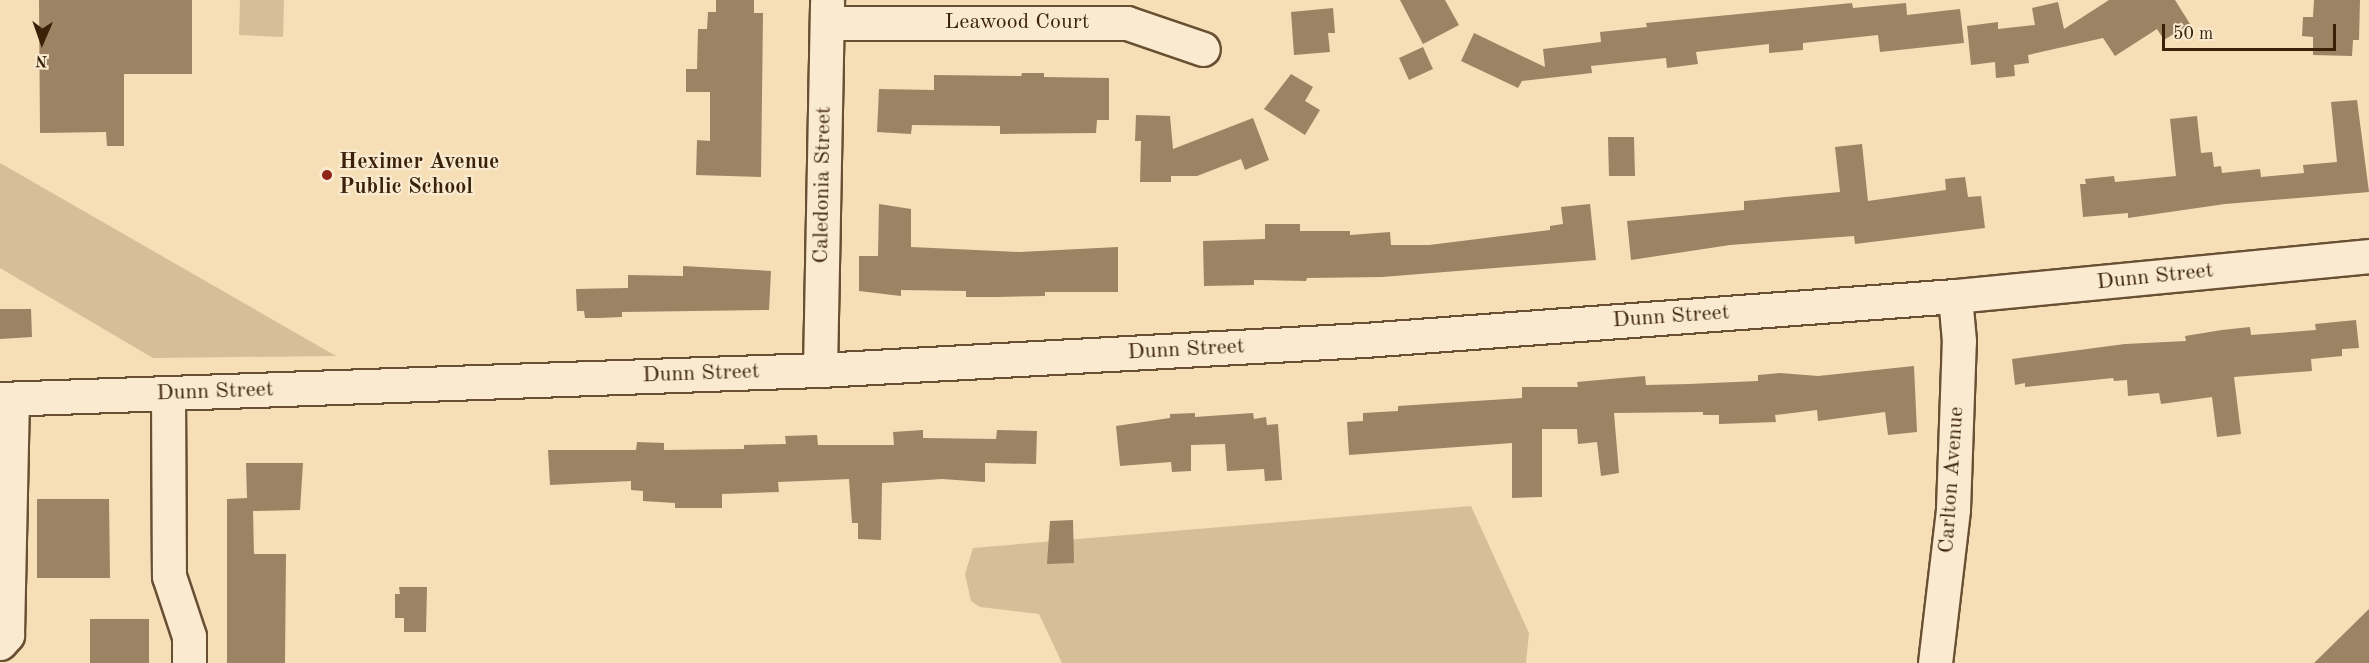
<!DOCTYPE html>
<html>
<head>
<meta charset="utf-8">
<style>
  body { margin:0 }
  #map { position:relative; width:2369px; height:663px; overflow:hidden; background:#f6deb7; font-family:"Old Standard TT",serif }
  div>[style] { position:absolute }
  .green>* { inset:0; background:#d6be99 }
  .building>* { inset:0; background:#9c8363 }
  .roads { filter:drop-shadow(2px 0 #695033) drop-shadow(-2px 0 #695033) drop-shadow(0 2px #695033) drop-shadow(0 -2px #695033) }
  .minor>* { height:33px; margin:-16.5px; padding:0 16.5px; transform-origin:16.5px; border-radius:16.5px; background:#f9ead0 }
  .dots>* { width:16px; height:16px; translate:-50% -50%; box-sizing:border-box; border:3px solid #f9ead0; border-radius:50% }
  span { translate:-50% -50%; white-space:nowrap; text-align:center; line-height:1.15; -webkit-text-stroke:4.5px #f9ead0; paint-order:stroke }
  .street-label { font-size:22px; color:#3a2107 }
  .poi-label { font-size:22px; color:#3a2107; font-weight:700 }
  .left { translate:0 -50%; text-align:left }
  .north { position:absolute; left:12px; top:12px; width:60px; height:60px; -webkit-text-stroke:4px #f9ead0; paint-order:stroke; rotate:182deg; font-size:16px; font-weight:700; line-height:24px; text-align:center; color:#3a2107 }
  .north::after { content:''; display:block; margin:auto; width:21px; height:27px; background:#3a2107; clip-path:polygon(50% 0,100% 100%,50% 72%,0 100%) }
  .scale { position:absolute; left:2162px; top:24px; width:174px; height:27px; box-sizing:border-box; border:3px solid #3a2107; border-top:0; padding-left:8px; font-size:18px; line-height:21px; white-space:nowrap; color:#3a2107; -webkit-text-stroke:4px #f9ead0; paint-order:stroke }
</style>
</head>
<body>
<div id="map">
  <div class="green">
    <i style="clip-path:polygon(240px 0,284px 0,283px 37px,239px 35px)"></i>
    <i style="clip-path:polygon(0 163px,336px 356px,153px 358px,0 268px)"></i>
    <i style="clip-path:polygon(1471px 506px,1529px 633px,1526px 663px,1062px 663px,1039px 614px,980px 607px,971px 601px,965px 574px,973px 548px)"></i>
  </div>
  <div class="building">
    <i style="clip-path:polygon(39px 0,192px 0,192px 74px,124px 74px,124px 146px,107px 146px,106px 132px,40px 133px)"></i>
    <i style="clip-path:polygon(716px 0,754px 0,754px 13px,763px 13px,761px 177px,696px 175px,697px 140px,710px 141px,710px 92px,686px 92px,686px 69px,697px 69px,698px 29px,707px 29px,708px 12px,716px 12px)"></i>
    <i style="clip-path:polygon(1400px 0,1445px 0,1459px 25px,1423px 44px)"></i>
    <i style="clip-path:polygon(2109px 0,2175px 0,2190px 24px,2164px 40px,2157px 29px,2115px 56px,2103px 38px,2028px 55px,2029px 63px,2014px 65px,2015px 76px,1996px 78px,1995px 62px,1971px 65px,1967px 26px,1998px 22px,1998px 29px,2035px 25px,2032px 8px,2058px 2px,2064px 29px)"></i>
    <i style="clip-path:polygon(2314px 0,2360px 0,2359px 40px,2353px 40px,2352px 56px,2313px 55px,2313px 37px,2302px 36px,2303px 17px,2313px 17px)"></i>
    <i style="clip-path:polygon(1852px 3px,1853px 8px,1906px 3px,1907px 15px,1960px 9px,1964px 43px,1880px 52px,1878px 35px,1803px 43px,1803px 50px,1769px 53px,1769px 44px,1696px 52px,1698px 64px,1667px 68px,1666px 58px,1591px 66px,1592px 73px,1522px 81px,1518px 88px,1461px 61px,1474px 33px,1545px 67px,1543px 49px,1601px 42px,1600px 32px,1647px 27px,1646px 23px)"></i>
    <i style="clip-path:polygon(1333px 8px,1335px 33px,1328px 33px,1330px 52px,1294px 55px,1291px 12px)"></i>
    <i style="clip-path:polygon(1423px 47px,1433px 69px,1409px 80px,1399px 58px)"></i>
    <i style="clip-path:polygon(1022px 73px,1044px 73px,1044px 77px,1109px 78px,1109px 120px,1097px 120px,1096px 133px,1000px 134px,1000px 126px,912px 125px,911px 134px,877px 132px,879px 89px,934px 90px,934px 75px,1021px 76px)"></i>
    <i style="clip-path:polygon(1291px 74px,1313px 87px,1305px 101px,1320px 110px,1305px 135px,1264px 109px)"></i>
    <i style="clip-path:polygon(2357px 100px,2369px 192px,2225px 204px,2128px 218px,2128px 213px,2083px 217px,2080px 184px,2086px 184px,2085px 179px,2114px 176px,2115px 182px,2176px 176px,2170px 119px,2197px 116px,2201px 153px,2212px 152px,2214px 167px,2221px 166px,2222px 173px,2260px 169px,2261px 177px,2304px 173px,2303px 165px,2337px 162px,2331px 102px)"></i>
    <i style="clip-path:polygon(1136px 115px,1170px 116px,1173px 149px,1253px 118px,1269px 160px,1245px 170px,1241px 159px,1197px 176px,1171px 176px,1171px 182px,1140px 182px,1141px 141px,1135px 141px)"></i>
    <i style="clip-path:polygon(1608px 137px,1634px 137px,1635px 176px,1609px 176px)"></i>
    <i style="clip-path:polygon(1862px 144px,1868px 201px,1946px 190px,1945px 179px,1965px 177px,1968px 197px,1981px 196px,1985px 228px,1855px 244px,1854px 236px,1730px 245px,1631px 260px,1627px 221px,1744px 210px,1744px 201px,1840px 192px,1835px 147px)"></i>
    <i style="clip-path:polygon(879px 204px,911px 209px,911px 247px,1020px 252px,1118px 247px,1118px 292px,1045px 292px,1045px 296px,996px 297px,966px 297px,966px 291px,901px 290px,901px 296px,859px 291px,859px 256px,878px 256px)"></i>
    <i style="clip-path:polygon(1590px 204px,1596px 260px,1382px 277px,1307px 278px,1306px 281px,1254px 280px,1254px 285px,1204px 286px,1203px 241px,1265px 239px,1265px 224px,1300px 224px,1300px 231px,1350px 231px,1350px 235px,1390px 232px,1391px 245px,1429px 245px,1550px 230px,1550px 226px,1563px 224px,1561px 207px)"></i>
    <i style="clip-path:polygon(683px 266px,771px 271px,769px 310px,622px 312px,622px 317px,599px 318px,585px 318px,584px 311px,577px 311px,576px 289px,628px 288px,628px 275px,683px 276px)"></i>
    <i style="clip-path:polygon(0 309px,31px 309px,32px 337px,0 339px)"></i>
    <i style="clip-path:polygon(2356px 320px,2359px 348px,2342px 349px,2342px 356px,2311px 359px,2312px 371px,2234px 377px,2241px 434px,2217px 437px,2212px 397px,2161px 404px,2159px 393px,2128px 396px,2127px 380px,2114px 381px,2113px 378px,2025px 387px,2025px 383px,2015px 385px,2012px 359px,2125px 344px,2186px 341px,2185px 336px,2222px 330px,2250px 327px,2251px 335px,2316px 330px,2315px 324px)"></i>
    <i style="clip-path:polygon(1914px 366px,1917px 432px,1888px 435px,1885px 412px,1818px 421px,1817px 410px,1775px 415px,1776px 422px,1719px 424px,1719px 415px,1703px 415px,1703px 412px,1614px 413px,1619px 473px,1601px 476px,1597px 442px,1578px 444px,1577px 429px,1542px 429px,1542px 497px,1512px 498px,1512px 443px,1349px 455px,1347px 422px,1363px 421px,1363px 413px,1398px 411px,1398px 406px,1522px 398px,1522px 387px,1578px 387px,1577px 382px,1621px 378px,1645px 376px,1646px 385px,1689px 384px,1758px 381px,1758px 375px,1780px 373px,1818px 376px)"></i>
    <i style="clip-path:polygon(1195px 413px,1195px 417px,1253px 413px,1254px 419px,1266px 417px,1267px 425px,1278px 424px,1282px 480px,1265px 481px,1264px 469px,1227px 471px,1225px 444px,1191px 445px,1191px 471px,1172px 472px,1171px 462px,1120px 466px,1116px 426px,1170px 418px,1170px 414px)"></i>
    <i style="clip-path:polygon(923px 430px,923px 438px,996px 439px,997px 430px,1037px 431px,1036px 464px,985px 463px,985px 482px,942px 479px,882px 483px,881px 540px,858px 539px,858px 523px,852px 523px,849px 479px,778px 482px,779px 492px,722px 494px,722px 508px,675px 508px,675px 503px,643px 501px,643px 491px,631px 490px,631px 481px,550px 485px,548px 450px,636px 450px,637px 442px,664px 443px,664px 450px,744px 449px,744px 445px,786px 444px,785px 436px,817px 435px,818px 445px,894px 445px,893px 432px)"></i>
    <i style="clip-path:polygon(246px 463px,303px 463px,300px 510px,253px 511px,254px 554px,286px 554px,285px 663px,227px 663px,227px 499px,247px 498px)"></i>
    <i style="clip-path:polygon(37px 499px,109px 499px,110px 578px,37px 578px)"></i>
    <i style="clip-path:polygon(1073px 520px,1074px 563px,1047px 564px,1050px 521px)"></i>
    <i style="clip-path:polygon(399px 587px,427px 587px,426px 632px,404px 632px,404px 618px,395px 618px,395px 594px,400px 594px)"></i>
    <i style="clip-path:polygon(2369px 609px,2369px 663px,2314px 663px)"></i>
    <i style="clip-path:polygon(90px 619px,149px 619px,149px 663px,90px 663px)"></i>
  </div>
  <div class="roads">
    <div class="minor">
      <i style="left:827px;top:23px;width:300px"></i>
      <i style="left:1127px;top:23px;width:80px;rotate:18.9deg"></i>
      <i style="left:820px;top:370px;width:368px;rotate:-88.9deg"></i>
      <i style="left:168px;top:394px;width:182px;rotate:89.7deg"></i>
      <i style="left:169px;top:576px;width:63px;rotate:71.6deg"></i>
      <i style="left:189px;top:636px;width:27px;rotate:90deg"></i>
      <i style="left:0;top:399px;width:821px;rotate:-2.03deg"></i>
      <i style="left:820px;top:370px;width:545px;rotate:-3.16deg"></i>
      <i style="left:1364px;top:340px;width:593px;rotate:-4.26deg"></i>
      <i style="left:1955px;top:296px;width:416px;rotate:-5.5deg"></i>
      <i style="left:0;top:643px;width:11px;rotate:-49deg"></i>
      <i style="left:7px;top:635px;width:236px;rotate:-88.8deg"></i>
      <i style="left:1935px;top:663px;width:155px;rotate:-83.3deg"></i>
      <i style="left:1953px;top:509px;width:168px;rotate:-88deg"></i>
      <i style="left:1959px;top:341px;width:45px;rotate:-95.1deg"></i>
    </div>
  </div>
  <div class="dots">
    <i style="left:327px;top:175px;background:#8f2418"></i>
  </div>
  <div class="street-label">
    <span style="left:1017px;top:23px">Leawood Court</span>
    <span style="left:823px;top:185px;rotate:-89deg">Caledonia Street</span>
    <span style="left:2155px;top:277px;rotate:-6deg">Dunn Street</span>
    <span style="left:1671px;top:317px;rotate:-4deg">Dunn Street</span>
    <span style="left:1186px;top:350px;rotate:-3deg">Dunn Street</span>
    <span style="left:701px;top:374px;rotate:-2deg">Dunn Street</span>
    <span style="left:215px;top:392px;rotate:-2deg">Dunn Street</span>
    <span style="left:1952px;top:480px;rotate:-86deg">Carlton Avenue</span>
  </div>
  <div class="poi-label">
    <span class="left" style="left:339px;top:175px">Heximer Avenue<br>Public School</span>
  </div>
  <div class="north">N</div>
  <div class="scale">50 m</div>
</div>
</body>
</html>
